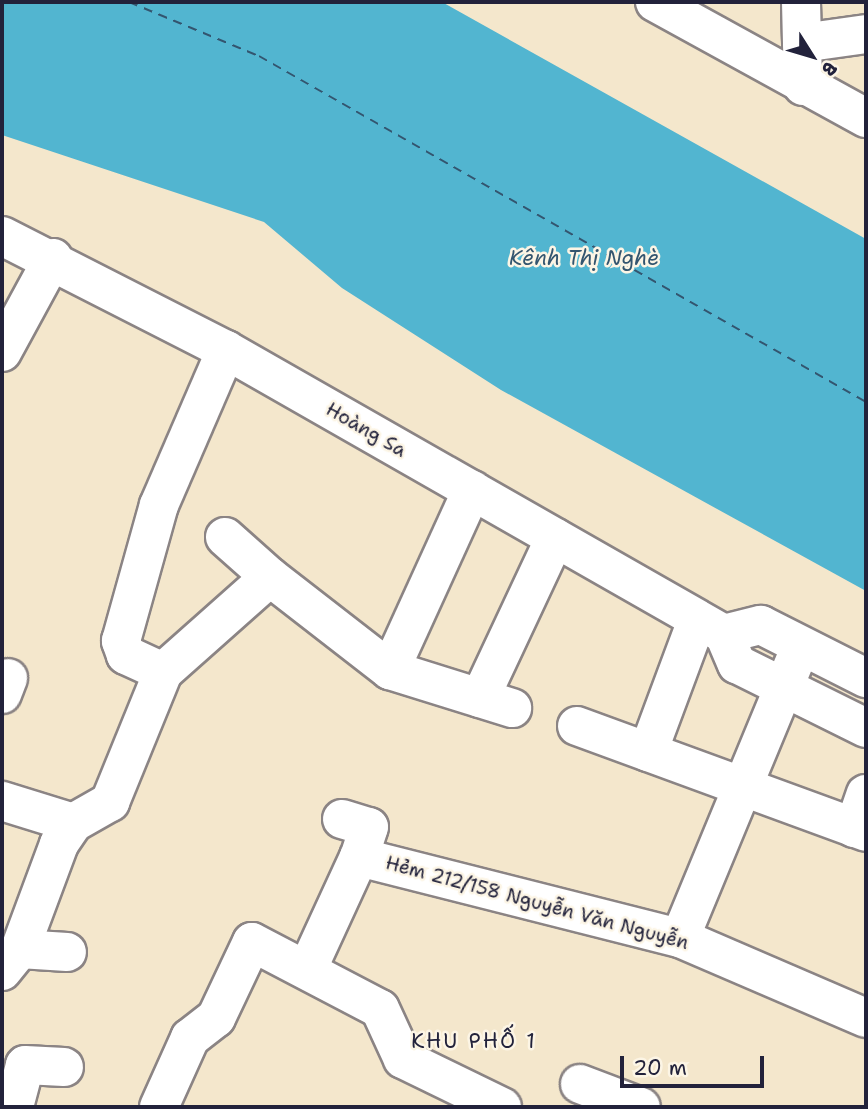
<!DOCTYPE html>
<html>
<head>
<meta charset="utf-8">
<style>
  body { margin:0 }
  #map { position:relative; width:868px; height:1109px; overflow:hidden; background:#f4e7cc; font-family:"Shantell Sans",sans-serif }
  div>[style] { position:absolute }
  .water>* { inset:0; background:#52b5d0 }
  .ferry>* { height:2px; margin-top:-1px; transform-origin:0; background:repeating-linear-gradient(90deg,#33556f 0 9px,transparent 0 16px) }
  .roads { filter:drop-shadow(2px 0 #8b8484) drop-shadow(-2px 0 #8b8484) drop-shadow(0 2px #8b8484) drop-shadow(0 -2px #8b8484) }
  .minor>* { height:38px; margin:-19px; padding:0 19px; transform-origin:19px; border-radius:19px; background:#fff }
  span { translate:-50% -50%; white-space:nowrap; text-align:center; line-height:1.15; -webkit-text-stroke:5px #fcf5e5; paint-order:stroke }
  .street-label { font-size:19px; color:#22223b }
  .water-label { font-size:21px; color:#33556f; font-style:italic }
  .neighbourhood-label { font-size:21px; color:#22223b; letter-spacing:2px }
  .frame { position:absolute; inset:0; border:4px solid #22223b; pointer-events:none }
  .north { position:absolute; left:777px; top:21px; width:70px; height:70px; -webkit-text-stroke:5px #fcf5e5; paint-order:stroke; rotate:127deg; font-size:19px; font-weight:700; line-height:28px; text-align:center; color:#22223b }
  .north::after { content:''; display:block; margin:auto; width:24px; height:32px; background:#22223b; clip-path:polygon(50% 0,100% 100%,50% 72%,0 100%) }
  .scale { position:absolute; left:620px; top:1056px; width:144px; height:32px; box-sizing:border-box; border:4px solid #22223b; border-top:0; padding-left:9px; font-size:21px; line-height:24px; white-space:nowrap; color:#22223b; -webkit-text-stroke:5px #fcf5e5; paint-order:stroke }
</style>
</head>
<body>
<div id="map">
  <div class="water">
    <i style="clip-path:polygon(2px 2px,442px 2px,866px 239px,866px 591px,501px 390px,342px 288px,264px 222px,2px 135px)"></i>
  </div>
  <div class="ferry">
    <i style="left:129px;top:2px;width:141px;rotate:22.6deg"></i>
    <i style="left:259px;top:56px;width:699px;rotate:29.68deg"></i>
  </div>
  <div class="roads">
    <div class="minor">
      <i style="left:655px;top:2px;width:241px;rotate:28.8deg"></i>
      <i style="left:801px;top:2px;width:84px;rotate:88.6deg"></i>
      <i style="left:802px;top:43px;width:65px;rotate:-8deg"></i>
      <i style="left:2px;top:236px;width:251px;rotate:27deg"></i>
      <i style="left:226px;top:350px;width:573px;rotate:29.7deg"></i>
      <i style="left:724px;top:634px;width:33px;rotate:67deg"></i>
      <i style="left:737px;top:664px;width:144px;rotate:26.4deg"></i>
      <i style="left:2px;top:352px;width:107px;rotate:-61.5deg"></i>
      <i style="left:225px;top:537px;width:60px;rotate:41.6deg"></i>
      <i style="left:724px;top:634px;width:38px;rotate:-14deg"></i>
      <i style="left:761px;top:625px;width:118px;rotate:26.8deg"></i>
      <i style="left:390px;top:670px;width:128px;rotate:17.3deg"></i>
      <i style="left:163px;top:672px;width:41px;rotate:-155.3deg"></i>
      <i style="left:126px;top:655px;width:15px;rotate:-110deg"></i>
      <i style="left:121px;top:641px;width:141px;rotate:-74.4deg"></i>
      <i style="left:159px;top:505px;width:169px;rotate:-66.6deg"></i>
      <i style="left:2px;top:694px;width:17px;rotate:-69deg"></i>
      <i style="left:480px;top:698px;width:177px;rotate:-64.9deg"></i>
      <i style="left:577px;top:726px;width:308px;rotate:20.1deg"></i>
      <i style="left:648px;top:752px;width:141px;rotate:-69.6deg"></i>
      <i style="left:2px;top:801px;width:74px;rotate:17.2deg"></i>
      <i style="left:342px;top:819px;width:28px;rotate:17deg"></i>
      <i style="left:369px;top:827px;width:32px;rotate:108deg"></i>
      <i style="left:854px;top:828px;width:36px;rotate:-71deg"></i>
      <i style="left:680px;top:938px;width:316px;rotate:-67.5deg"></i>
      <i style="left:20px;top:949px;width:47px;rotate:3.7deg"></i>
      <i style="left:307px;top:970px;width:124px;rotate:-65.3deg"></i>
      <i style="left:359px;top:857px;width:331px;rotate:14.2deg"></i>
      <i style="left:680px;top:938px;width:202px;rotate:23.3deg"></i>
      <i style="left:2px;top:971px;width:28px;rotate:-51deg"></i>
      <i style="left:20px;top:949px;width:112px;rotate:-69.6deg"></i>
      <i style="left:59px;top:844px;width:25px;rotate:-56deg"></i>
      <i style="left:73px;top:823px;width:43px;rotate:-29.6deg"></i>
      <i style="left:110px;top:802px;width:140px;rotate:-67.8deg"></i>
      <i style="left:163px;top:672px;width:143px;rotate:-41.6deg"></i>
      <i style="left:270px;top:577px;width:152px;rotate:37.8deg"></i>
      <i style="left:390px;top:670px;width:198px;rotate:-65.5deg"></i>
      <i style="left:580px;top:1084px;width:65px;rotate:20.7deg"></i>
      <i style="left:14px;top:1107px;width:43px;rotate:-75.3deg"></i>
      <i style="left:25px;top:1065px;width:39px;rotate:3deg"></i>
      <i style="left:159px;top:1107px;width:76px;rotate:-65.8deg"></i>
      <i style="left:190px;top:1038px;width:33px;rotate:-38deg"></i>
      <i style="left:216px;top:1018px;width:84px;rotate:-64.7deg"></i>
      <i style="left:252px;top:942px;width:144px;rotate:27.6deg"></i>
      <i style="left:380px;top:1009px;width:55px;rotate:65.3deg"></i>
      <i style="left:403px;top:1059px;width:110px;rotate:25.9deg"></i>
    </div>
  </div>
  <div class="street-label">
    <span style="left:366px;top:430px;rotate:30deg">Hoàng Sa</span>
    <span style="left:537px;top:903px;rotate:15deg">Hẻm 212/158 Nguyễn Văn Nguyễn</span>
  </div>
  <div class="water-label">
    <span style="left:584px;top:258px">Kênh Thị Nghè</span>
  </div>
  <div class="neighbourhood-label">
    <span style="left:474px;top:1041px">KHU PHỐ 1</span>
  </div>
  <div class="frame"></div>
  <div class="north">B</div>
  <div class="scale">20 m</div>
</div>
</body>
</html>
